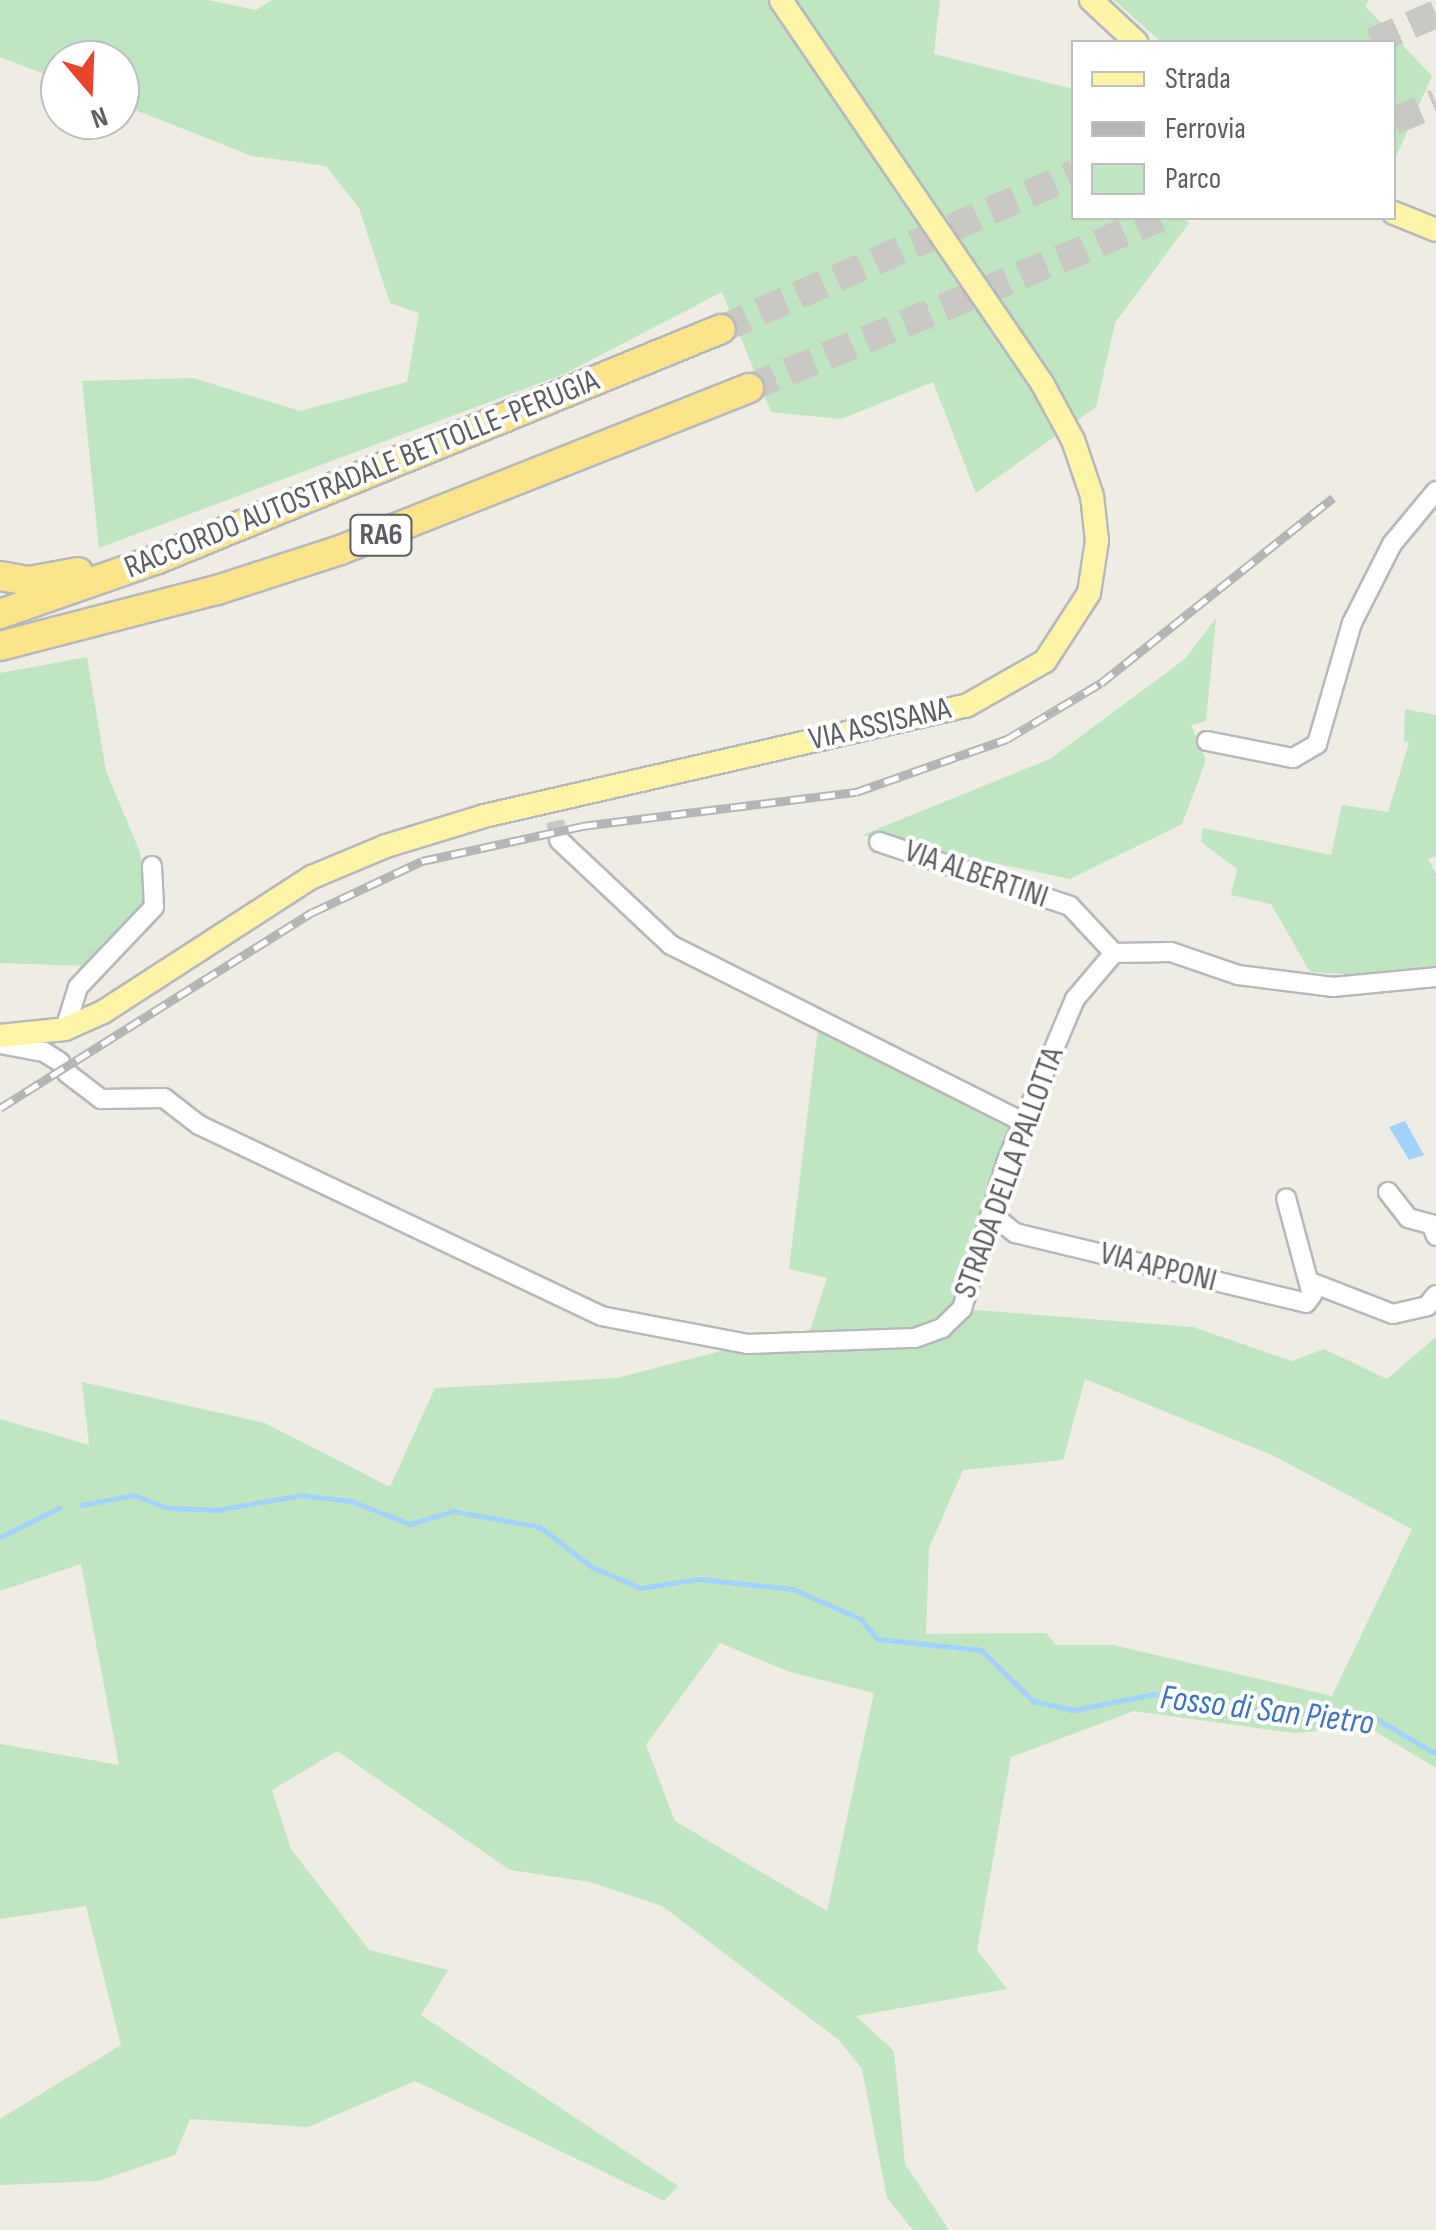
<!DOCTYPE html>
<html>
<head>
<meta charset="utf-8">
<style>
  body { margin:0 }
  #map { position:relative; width:1436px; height:2230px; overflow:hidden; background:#eeece3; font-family:"Sofia Sans Condensed",sans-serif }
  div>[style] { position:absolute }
  .green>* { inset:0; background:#bfe5c1 }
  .water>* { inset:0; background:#a2d2fe }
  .stream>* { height:5px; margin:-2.5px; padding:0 2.5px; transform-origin:2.5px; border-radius:2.5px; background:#a2d2fe }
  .minor-tunnel>* { height:18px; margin-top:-9px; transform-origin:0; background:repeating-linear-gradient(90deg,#c9c8c3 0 18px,transparent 0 27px) }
  .highway-tunnel>* { height:28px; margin-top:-14px; transform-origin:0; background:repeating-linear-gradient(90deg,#c9c8c3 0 28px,transparent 0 42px) }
  .roads { filter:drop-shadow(2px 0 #b5b8bd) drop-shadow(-2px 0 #b5b8bd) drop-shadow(0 2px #b5b8bd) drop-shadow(0 -2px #b5b8bd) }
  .minor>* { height:18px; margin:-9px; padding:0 9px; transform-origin:9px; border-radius:9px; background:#fff }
  .major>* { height:22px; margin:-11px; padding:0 11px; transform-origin:11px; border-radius:11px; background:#fef4a7 }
  .highway>* { height:28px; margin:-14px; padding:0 14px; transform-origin:14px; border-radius:14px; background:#fce48b }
  .rail>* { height:9px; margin-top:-4.5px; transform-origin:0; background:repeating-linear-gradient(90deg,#fff 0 15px,#b4b5b5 0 30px); box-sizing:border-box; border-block:2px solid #b4b5b5 }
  span { translate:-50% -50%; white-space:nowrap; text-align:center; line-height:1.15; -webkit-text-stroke:8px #fff; paint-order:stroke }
  .shield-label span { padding:2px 8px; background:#fff; border:2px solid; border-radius:8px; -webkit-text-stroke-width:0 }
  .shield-label { font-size:30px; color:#5b5e63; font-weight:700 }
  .street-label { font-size:32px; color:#5b5e63 }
  .water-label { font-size:35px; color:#4177b9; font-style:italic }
  .legend { position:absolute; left:1071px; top:40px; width:325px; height:180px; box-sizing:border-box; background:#fff; border:2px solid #bdbfc1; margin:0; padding:12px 18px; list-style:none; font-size:30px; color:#5b5e63 }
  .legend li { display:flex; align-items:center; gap:20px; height:50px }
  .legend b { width:50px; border:2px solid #bdbfc1 }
  .north { position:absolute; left:40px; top:40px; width:100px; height:100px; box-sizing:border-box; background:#fff; border:2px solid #bdbfc1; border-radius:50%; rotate:161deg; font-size:28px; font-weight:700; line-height:40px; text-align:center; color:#5b5e63 }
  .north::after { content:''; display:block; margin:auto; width:35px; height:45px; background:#e8452e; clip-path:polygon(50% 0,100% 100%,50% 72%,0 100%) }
</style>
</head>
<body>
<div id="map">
  <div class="green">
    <i style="clip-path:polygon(0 0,208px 0,256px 10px,272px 0,940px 0,934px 54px,1073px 89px,1074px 218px,1185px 218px,1189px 223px,1115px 323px,1096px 407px,976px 493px,933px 382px,841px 419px,771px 412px,722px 292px,564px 374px,99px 548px,82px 381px,193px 378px,300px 411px,407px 382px,419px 313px,390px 303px,359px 208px,326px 166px,252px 156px,120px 104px,120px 60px,60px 60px,60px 80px,0 57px)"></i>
    <i style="clip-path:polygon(1114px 0,1369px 0,1365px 6px,1432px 76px,1394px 161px,1394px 42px,1161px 42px)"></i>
    <i style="clip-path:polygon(1216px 618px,1206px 721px,1191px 725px,1206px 760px,1182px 824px,1070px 879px,862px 835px,1050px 759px,1185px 659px)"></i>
    <i style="clip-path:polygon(87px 657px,106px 771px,139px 850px,150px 894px,133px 924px,87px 966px,0 963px,0 673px)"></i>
    <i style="clip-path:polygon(1405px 709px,1436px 715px,1436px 856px,1428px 859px,1436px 874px,1436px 967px,1381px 976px,1310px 972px,1271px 904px,1231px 895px,1237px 869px,1201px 842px,1203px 828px,1331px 855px,1342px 805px,1388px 812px,1409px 743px,1404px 741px)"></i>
    <i style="clip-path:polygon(evenodd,819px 1019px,1023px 1122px,962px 1309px,1193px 1327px,1292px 1361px,1324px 1349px,1387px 1379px,1436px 1337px,1436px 1768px,1368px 1727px,1294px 1733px,1134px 1711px,1011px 1757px,977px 1950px,1007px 1989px,856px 2016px,894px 2051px,905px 2164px,949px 2230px,913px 2230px,887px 2198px,862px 2069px,839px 2040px,662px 1906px,590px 1882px,510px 1870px,337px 1751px,272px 1790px,291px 1849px,369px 1950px,448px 1970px,421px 2015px,678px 2186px,664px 2201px,415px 2081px,308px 2127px,190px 2119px,175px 2155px,99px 2181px,0 2185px,0 2119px,121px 2045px,86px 1906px,0 1919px,0 1744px,119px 1765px,81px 1564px,0 1591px,0 1419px,89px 1445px,82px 1382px,265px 1423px,390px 1487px,435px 1388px,617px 1378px,748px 1344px,806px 1343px,827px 1278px,789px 1269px,819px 1019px,1085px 1379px,1272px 1455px,1412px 1529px,1332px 1696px,1113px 1645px,1056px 1645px,1046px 1633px,926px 1634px,929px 1548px,963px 1470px,1063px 1460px,1085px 1379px,819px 1019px,720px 1643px,790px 1672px,874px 1693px,827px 1911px,675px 1821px,646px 1745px,720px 1643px)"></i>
  </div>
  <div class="water">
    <i style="clip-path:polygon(1405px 1121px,1424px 1155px,1409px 1160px,1389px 1127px)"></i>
  </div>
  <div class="stream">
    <i style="left:81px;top:1505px;width:53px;rotate:-10.9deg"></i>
    <i style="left:133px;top:1495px;width:38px;rotate:20deg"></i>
    <i style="left:169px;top:1508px;width:48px;rotate:2.4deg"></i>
    <i style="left:217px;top:1510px;width:86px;rotate:-10deg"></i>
    <i style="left:302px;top:1495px;width:49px;rotate:7deg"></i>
    <i style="left:351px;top:1501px;width:63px;rotate:21.3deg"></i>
    <i style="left:410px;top:1524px;width:45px;rotate:-16.8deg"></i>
    <i style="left:453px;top:1511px;width:88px;rotate:10.4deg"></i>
    <i style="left:540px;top:1527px;width:66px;rotate:37.6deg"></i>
    <i style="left:592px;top:1567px;width:52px;rotate:23.6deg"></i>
    <i style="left:640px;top:1588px;width:60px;rotate:-8.7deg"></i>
    <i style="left:699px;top:1579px;width:95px;rotate:6.1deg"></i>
    <i style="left:793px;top:1589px;width:74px;rotate:23.8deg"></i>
    <i style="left:861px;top:1619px;width:26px;rotate:51deg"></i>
    <i style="left:877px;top:1639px;width:105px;rotate:6deg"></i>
    <i style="left:981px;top:1650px;width:73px;rotate:44.4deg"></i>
    <i style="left:1033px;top:1701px;width:41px;rotate:12.7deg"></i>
    <i style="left:1073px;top:1710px;width:82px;rotate:-11.3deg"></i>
    <i style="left:1153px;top:1694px;width:69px;rotate:11.6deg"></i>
    <i style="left:1221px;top:1708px;width:152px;rotate:3.4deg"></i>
    <i style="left:1373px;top:1717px;width:73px;rotate:30.4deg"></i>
    <i style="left:0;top:1537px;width:66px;rotate:-26.2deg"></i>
  </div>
  <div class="minor-tunnel">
    <i style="left:555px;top:821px;width:19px;rotate:78deg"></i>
  </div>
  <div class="highway-tunnel">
    <i style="left:1372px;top:42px;width:70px;rotate:-23.6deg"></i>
    <i style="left:1394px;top:121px;width:46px;rotate:-23.2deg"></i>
    <i style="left:721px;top:329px;width:386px;rotate:-23.7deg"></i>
    <i style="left:749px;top:388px;width:445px;rotate:-22.5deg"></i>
  </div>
  <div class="roads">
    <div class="minor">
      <i style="left:1207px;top:741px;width:88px;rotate:11.2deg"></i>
      <i style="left:1293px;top:758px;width:28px;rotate:-30deg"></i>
      <i style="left:1317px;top:744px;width:126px;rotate:-73.9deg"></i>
      <i style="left:1352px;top:623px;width:89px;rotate:-63.1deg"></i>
      <i style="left:1392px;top:544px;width:69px;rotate:-50.3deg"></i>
      <i style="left:559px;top:840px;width:154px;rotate:43.2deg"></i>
      <i style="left:671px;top:945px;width:394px;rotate:26.7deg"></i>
      <i style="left:879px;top:842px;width:201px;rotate:18.5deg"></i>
      <i style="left:1070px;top:906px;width:64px;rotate:46.9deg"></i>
      <i style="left:65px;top:1029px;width:44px;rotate:-72.8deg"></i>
      <i style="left:78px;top:987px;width:110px;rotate:-46.5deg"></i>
      <i style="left:154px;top:907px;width:41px;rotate:-92.8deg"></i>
      <i style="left:0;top:1044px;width:45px;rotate:10.3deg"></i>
      <i style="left:44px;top:1052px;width:19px;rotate:32deg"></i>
      <i style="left:67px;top:1073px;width:43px;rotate:37.4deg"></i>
      <i style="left:101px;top:1099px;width:63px;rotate:-0.9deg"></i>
      <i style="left:164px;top:1098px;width:44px;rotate:37.6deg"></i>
      <i style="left:199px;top:1125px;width:445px;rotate:25.4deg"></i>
      <i style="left:601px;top:1316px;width:150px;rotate:10.8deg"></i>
      <i style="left:748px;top:1344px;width:167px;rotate:-2.1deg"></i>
      <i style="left:915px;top:1338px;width:29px;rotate:-20deg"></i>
      <i style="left:942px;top:1328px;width:28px;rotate:-44deg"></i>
      <i style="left:962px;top:1309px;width:152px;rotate:-73.2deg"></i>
      <i style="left:1006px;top:1163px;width:178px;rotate:-67.2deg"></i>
      <i style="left:1075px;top:999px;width:60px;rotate:-49.7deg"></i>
      <i style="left:1114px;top:953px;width:57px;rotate:-1deg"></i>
      <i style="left:1171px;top:952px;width:71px;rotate:18.9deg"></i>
      <i style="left:1238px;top:975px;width:96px;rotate:7.2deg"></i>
      <i style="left:1333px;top:987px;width:103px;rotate:-5.5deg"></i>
      <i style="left:1388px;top:1192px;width:33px;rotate:52deg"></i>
      <i style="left:1408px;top:1218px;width:24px;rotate:15deg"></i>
      <i style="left:1431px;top:1224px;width:13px;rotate:67deg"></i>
      <i style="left:994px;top:1216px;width:27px;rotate:39deg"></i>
      <i style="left:1015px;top:1233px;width:299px;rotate:13.5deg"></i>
      <i style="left:1306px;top:1303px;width:10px;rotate:-53deg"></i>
      <i style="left:1312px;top:1295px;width:100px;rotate:-105deg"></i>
      <i style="left:1310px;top:1282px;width:89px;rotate:21.1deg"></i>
      <i style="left:1393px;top:1314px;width:35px;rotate:-13deg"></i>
      <i style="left:1427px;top:1306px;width:14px;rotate:-51deg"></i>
    </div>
    <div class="major">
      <i style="left:1091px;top:0;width:62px;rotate:43deg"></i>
      <i style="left:1394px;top:213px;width:45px;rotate:22deg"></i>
      <i style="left:0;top:1036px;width:65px;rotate:-6.1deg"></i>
      <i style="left:65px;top:1029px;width:42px;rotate:-24.1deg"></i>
      <i style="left:103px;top:1012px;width:249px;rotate:-32.9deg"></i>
      <i style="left:312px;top:877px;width:80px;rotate:-22.7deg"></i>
      <i style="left:386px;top:846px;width:102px;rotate:-17deg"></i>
      <i style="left:484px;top:816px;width:494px;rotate:-12.9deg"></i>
      <i style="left:966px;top:706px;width:91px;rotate:-29.7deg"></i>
      <i style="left:1045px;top:661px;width:81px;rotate:-57.1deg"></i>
      <i style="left:1089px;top:593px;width:53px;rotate:-81.3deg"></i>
      <i style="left:1097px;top:541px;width:45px;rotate:-96.3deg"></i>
      <i style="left:1092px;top:496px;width:59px;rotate:-108.7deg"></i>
      <i style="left:1073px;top:440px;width:65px;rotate:-118.5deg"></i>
      <i style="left:1042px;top:383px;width:463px;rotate:-124.3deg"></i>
    </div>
    <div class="highway">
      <i style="left:0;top:576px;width:29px;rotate:10deg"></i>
      <i style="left:29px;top:581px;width:50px;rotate:-10.4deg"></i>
      <i style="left:0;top:614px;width:167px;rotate:-19.2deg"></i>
      <i style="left:158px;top:559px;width:608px;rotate:-22.22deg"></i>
      <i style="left:0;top:646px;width:224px;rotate:-14.5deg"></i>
      <i style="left:217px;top:590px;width:129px;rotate:-18deg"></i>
      <i style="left:340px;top:550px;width:440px;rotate:-21.6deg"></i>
    </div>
  </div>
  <div class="rail">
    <i style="left:0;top:1108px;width:369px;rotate:-32.1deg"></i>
    <i style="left:313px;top:912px;width:120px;rotate:-25.1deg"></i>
    <i style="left:422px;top:861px;width:164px;rotate:-12.3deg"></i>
    <i style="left:582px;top:826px;width:276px;rotate:-7.1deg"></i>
    <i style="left:856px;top:792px;width:160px;rotate:-19.3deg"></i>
    <i style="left:1007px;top:739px;width:109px;rotate:-30.8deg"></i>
    <i style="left:1101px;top:683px;width:297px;rotate:-38.6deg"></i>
  </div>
  <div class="shield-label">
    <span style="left:381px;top:535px">RA6</span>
  </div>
  <div class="street-label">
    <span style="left:362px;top:475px;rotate:-22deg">RACCORDO AUTOSTRADALE BETTOLLE-PERUGIA</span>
    <span style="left:880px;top:725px;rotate:-13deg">VIA ASSISANA</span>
    <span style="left:976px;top:875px;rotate:19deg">VIA ALBERTINI</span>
    <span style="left:1010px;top:1173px;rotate:-70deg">STRADA DELLA PALLOTTA</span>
    <span style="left:1158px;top:1268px;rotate:14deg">VIA APPONI</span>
  </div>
  <div class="water-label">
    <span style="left:1267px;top:1711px;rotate:7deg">Fosso di San Pietro</span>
  </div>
  <ul class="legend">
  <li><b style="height:12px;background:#fef4a7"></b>Strada</li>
  <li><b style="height:12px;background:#b4b5b5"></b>Ferrovia</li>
  <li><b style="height:28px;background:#bfe5c1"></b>Parco</li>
  </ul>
  <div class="north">N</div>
</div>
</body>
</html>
